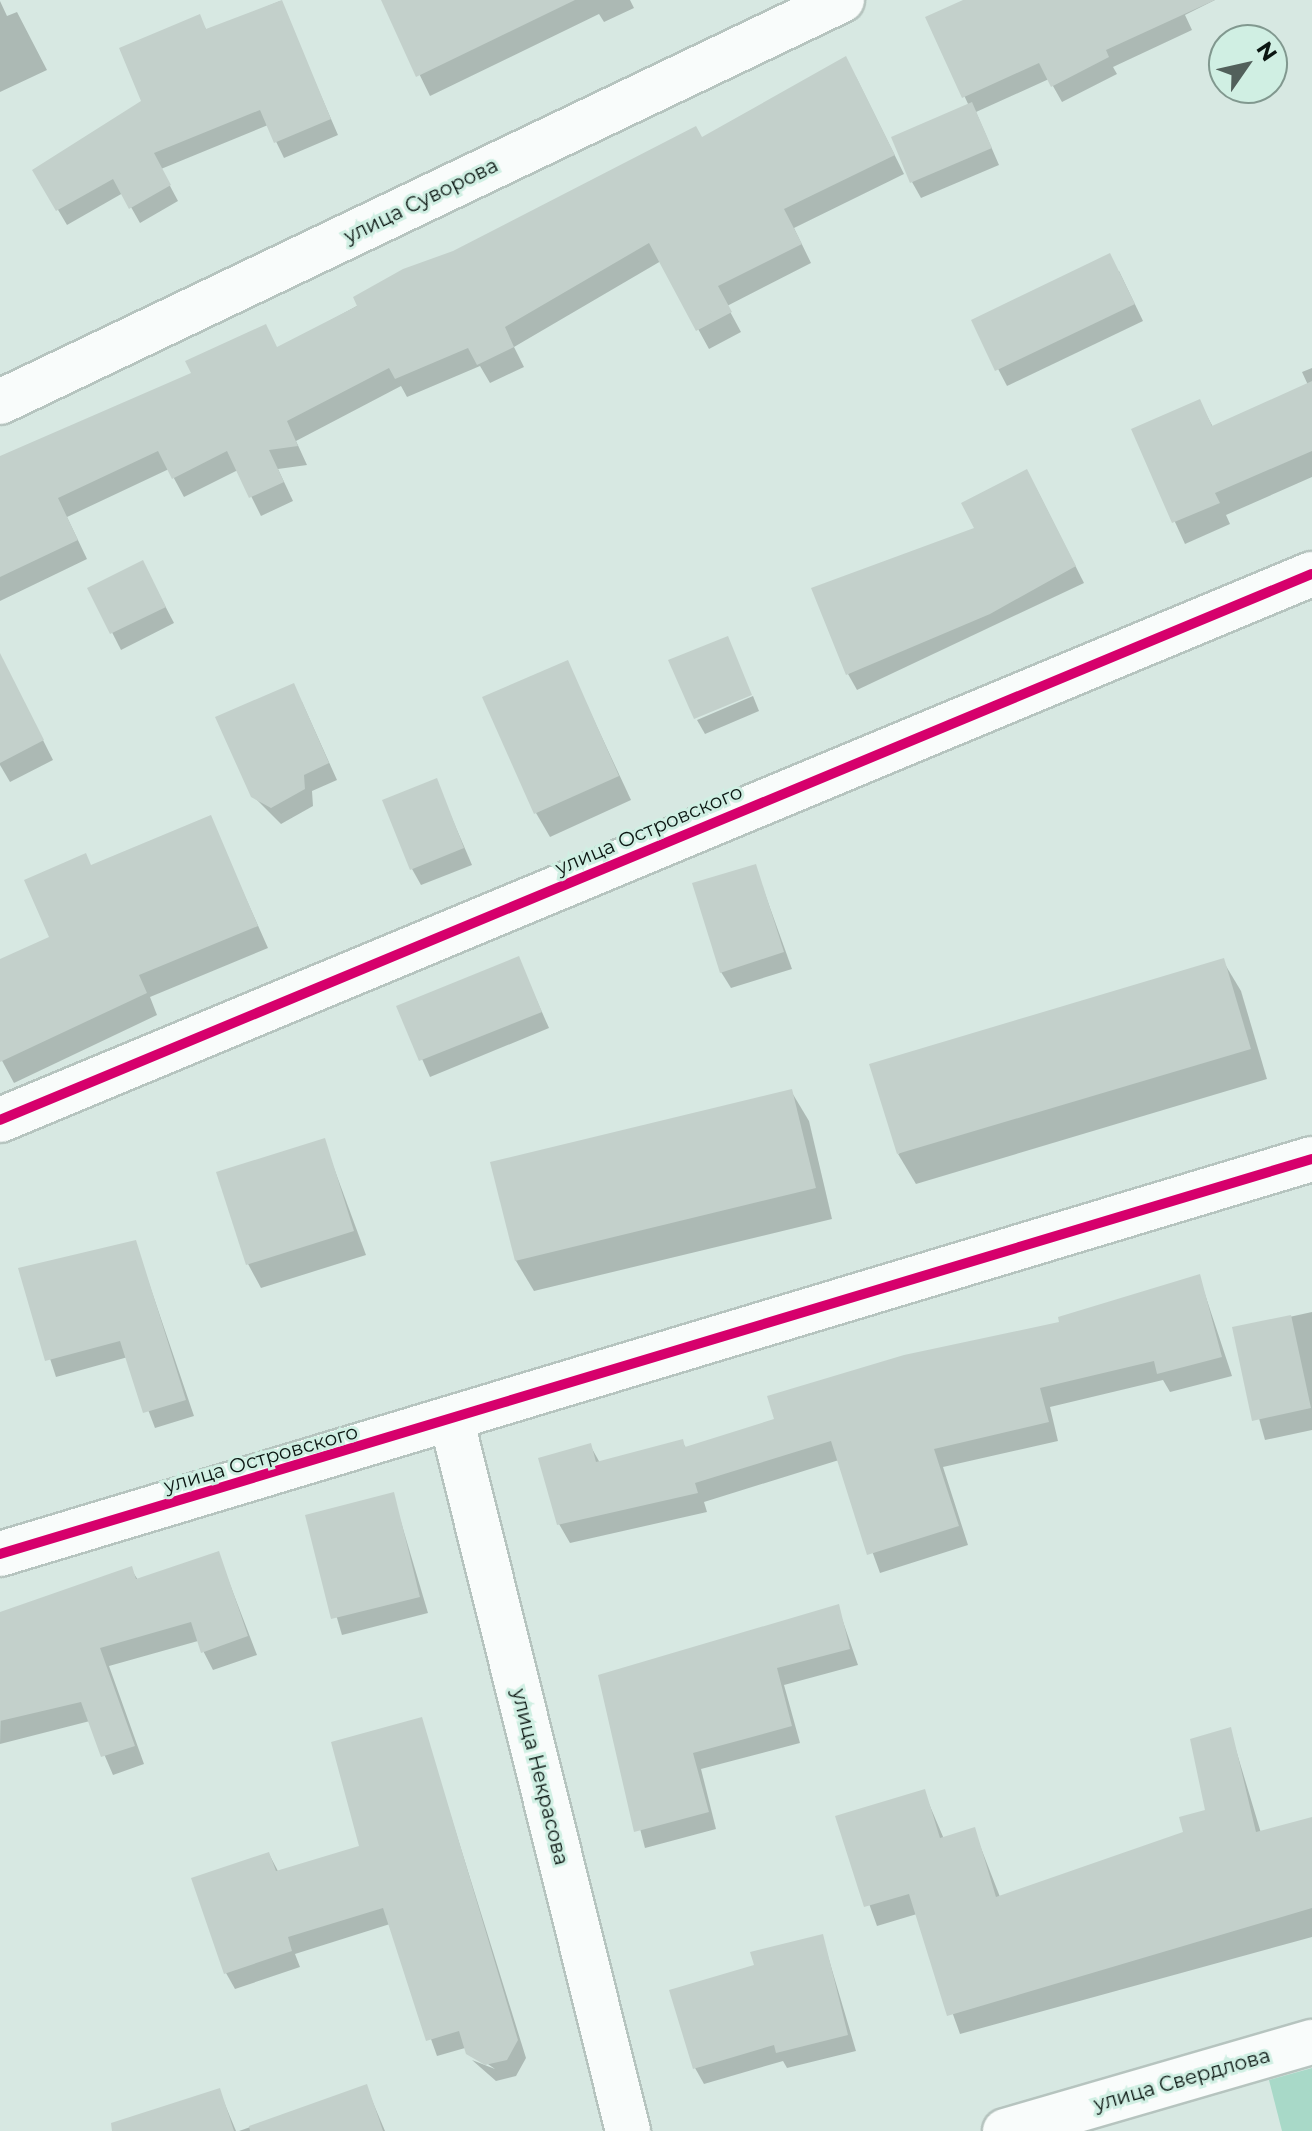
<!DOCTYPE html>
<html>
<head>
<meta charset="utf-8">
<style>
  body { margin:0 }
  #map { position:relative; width:1312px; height:2131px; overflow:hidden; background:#d7e8e2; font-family:Montserrat,sans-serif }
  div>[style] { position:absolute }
  .green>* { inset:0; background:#a8d9c8 }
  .shadow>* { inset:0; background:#0003 }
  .building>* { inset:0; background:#c3d0cb }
  .roads { filter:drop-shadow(2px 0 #b6c4bf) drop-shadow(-2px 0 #b6c4bf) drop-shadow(0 2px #b6c4bf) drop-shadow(0 -2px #b6c4bf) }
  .minor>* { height:44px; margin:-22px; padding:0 22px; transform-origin:22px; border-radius:22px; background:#f9fcfb }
  .cycleway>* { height:10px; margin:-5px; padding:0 5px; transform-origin:5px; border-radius:5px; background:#d6006c }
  span { translate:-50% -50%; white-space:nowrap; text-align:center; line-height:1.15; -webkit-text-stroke:6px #d0efe3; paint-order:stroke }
  .street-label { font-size:20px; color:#0b1612 }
  .north { position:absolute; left:1208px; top:24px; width:80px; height:80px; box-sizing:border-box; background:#d0efe3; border:2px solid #81988f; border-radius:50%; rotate:56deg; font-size:22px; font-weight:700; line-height:32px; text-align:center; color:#0b1612 }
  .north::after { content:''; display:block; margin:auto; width:28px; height:36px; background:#52605b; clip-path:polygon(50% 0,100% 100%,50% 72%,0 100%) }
</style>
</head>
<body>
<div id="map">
  <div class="green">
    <i style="clip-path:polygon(1312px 2068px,1312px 2131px,1282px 2131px,1269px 2080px)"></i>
  </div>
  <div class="shadow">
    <i style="clip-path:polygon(383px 0,630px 0,634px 8px,604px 22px,599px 14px,430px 96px)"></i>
    <i style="clip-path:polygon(968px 0,1215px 0,1185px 15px,1192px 30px,1113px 67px,1117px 74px,1062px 102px,1049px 79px,976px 112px,999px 165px,921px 198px,912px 182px,969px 106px,928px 18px)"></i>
    <i style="clip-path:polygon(0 1px,7px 16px,17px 12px,47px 70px,0 92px)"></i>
    <i style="clip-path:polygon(280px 1px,338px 135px,284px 158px,268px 125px,161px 169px,178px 201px,140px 223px,123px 193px,67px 225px,35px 171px,143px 102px,199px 17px,207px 31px)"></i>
    <i style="clip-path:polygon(856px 77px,904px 174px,794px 228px,811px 263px,727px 306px,741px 332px,709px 349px,661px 261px,514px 347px,524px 367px,490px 383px,480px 366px,407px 397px,401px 386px,296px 441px,307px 465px,278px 469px,293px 501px,261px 516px,238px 470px,184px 497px,169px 469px,67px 517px,87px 559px,0 601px,0 460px,278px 349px,454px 253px)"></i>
    <i style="clip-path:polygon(1119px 271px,1143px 321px,1007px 386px,973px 321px)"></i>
    <i style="clip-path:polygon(1312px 368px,1312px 477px,1226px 515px,1230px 524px,1185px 544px,1133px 430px,1199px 401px,1213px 427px,1308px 385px,1302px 372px)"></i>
    <i style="clip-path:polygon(1036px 488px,1084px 583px,857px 690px,848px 674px,976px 529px)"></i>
    <i style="clip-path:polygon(151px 579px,174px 623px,121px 650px,90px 589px)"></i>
    <i style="clip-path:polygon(0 655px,53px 760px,10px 782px,0 765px)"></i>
    <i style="clip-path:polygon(567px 662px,631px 800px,550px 837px,536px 813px)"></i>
    <i style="clip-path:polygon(753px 696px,759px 711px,705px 734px,697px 720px)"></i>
    <i style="clip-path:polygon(302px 702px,337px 780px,312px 791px,313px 806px,281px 824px,253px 796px)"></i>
    <i style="clip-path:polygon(436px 781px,472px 865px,421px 885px,412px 869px)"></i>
    <i style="clip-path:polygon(210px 818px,268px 948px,150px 997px,157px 1015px,14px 1083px,0 1057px,0 961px,52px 938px,91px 867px)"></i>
    <i style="clip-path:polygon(755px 866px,792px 969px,731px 988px,721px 972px)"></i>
    <i style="clip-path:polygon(518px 958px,549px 1028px,430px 1077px,399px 1007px)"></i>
    <i style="clip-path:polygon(1223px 961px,1241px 991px,1267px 1079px,916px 1184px,898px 1154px)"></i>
    <i style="clip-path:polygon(791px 1091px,809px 1121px,832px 1219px,534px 1291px,516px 1261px,493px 1163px)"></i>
    <i style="clip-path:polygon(324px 1141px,366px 1255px,261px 1288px,248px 1264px)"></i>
    <i style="clip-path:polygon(135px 1242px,194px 1416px,155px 1428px,128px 1357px,56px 1377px,21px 1270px)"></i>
    <i style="clip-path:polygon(1199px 1276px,1232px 1376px,1170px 1392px,1163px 1380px,1050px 1407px,1058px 1441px,943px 1467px,968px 1545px,880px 1573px,839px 1460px,704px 1502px,707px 1512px,570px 1543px,559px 1524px,590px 1445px,600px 1463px,682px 1442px,687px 1449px)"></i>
    <i style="clip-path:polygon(1312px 1312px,1312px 1430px,1265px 1440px,1234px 1329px)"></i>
    <i style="clip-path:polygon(393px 1495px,428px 1613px,342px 1635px,307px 1516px)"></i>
    <i style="clip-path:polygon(218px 1553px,257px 1655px,213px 1670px,198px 1641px,109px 1666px,144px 1764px,113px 1775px,90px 1721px,0 1744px,2px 1614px,131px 1569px,138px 1580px)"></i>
    <i style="clip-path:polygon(838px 1607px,858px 1665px,784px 1685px,800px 1743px,701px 1769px,716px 1829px,645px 1848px,601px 1677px)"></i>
    <i style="clip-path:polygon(421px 1720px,526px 2058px,516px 2076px,496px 2081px,472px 2060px,495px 2069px,465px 2048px,437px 2056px,390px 1924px,295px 1954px,300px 1967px,235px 1989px,226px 1973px,269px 1854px,279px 1873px,362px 1847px)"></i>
    <i style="clip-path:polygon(1230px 1730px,1261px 1833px,1312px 1819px,1312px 1937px,960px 2034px,917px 1914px,877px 1926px,838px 1817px,924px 1792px,944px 1839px,974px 1830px,1000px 1897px,1185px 1834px,1208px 1812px)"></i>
    <i style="clip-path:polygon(822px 1936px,856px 2051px,787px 2068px,783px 2061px,704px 2084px,695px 2068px,756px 1966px)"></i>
    <i style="clip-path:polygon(366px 2086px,385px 2131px,239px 2131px)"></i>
    <i style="clip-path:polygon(219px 2090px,236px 2131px,174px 2131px)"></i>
  </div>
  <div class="building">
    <i style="clip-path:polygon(282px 0,331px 119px,274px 143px,260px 110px,154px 153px,171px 185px,129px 209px,113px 179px,56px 211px,32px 170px,141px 101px,119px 48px,200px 14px,206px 29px)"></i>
    <i style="clip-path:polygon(381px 0,575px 0,416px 77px)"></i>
    <i style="clip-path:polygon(963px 0,1215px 0,1106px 50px,1109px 57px,1051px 87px,1039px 63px,962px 98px,925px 17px)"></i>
    <i style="clip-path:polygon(846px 56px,895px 155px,784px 209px,802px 244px,718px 286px,732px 312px,696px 331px,649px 243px,505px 327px,514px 347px,477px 365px,468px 348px,395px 379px,389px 368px,287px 421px,298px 446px,269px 450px,284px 482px,249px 498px,227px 451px,172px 479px,158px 451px,58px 498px,78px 540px,0 577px,0 456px,191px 373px,185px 361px,266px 324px,277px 347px,357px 306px,353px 297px,403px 269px,453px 251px,696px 126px,702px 137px)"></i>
    <i style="clip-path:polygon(972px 102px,992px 148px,910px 183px,891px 137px)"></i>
    <i style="clip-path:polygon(1110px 253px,1135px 304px,995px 371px,971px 320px)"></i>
    <i style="clip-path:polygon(1312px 381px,1312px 451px,1215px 493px,1220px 503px,1172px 523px,1131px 429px,1200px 399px,1212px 426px)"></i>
    <i style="clip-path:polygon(1027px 469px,1076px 566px,990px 614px,846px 675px,811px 588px,974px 528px,961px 503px)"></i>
    <i style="clip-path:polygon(143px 560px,166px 607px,110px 634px,87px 588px)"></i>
    <i style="clip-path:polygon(728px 636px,752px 695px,694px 719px,668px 660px)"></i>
    <i style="clip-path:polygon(0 653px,44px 740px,0 763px)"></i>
    <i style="clip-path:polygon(568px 660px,619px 776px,534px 814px,482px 697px)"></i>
    <i style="clip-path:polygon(294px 683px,329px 763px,304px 775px,305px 789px,271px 808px,251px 797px,215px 717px)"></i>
    <i style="clip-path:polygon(437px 778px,464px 848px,410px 870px,382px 800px)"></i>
    <i style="clip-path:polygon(211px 815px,258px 926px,139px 975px,147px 993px,0 1062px,0 959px,49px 937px,24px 880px,86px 853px,91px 865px)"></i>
    <i style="clip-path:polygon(756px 864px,784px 952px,720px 973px,692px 883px)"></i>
    <i style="clip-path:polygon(519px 956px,542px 1012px,419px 1061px,396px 1006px)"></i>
    <i style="clip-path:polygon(1224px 958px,1251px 1049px,897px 1154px,869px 1064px)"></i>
    <i style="clip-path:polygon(792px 1089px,816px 1188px,515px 1261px,490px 1162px)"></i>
    <i style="clip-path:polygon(325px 1138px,354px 1231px,246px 1265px,216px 1172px)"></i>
    <i style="clip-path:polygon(136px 1240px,186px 1400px,143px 1413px,120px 1341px,45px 1361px,18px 1268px)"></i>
    <i style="clip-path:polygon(1200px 1274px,1222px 1357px,1157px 1374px,1154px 1361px,1040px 1388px,1049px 1422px,934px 1449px,959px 1526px,867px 1555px,831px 1441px,695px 1483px,698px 1493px,557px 1525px,538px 1458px,591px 1443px,596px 1462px,683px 1439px,685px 1447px,774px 1419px,767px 1396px,904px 1355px,1059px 1322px,1058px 1317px)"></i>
    <i style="clip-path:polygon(1291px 1315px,1311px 1408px,1252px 1421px,1232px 1327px)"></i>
    <i style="clip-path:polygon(394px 1492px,420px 1597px,331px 1619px,305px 1515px)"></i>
    <i style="clip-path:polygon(219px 1551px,248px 1636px,201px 1653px,191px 1622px,100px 1648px,135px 1746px,101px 1757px,81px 1702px,0 1721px,0 1612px,132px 1566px,136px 1579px)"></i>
    <i style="clip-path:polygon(839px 1604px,850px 1649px,777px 1668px,792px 1726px,693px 1753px,709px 1812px,634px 1832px,598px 1675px)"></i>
    <i style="clip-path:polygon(422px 1717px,518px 2040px,507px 2060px,485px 2065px,466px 2054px,459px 2031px,426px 2041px,383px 1908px,288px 1937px,292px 1951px,224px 1974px,191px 1878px,269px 1852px,276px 1871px,359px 1846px,331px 1742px)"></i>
    <i style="clip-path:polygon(1231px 1727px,1256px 1832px,1312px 1817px,1312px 1908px,947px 2016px,909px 1894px,864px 1907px,835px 1816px,925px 1789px,940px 1838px,975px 1827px,996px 1897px,1183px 1832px,1179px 1817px,1205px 1810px,1190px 1739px)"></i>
    <i style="clip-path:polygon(823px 1934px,848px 2035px,776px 2053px,774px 2045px,693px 2069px,669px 1990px,754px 1965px,750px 1952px)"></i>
    <i style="clip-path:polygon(367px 2084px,383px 2131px,250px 2131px,249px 2126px)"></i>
    <i style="clip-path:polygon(220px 2088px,234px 2131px,112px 2131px,111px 2123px)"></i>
  </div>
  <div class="roads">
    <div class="minor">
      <i style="left:0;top:402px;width:933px;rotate:-25.52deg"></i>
      <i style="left:0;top:1120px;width:1421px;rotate:-22.6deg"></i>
      <i style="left:452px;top:1422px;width:731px;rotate:76.06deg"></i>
      <i style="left:0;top:1554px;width:1370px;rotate:-16.76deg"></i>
      <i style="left:1005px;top:2131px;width:320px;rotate:-16.2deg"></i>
    </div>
  </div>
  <div class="cycleway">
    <i style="left:0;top:1120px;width:1421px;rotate:-22.6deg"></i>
    <i style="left:0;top:1554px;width:1370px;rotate:-16.76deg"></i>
  </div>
  <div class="street-label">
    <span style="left:421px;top:201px;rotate:-26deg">улица Суворова</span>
    <span style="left:649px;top:830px;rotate:-23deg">улица Островского</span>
    <span style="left:261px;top:1459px;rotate:-16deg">улица Островского</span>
    <span style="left:540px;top:1777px;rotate:76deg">улица Некрасова</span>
    <span style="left:1182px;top:2080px;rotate:-16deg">улица Свердлова</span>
  </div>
  <div class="north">N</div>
</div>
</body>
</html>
